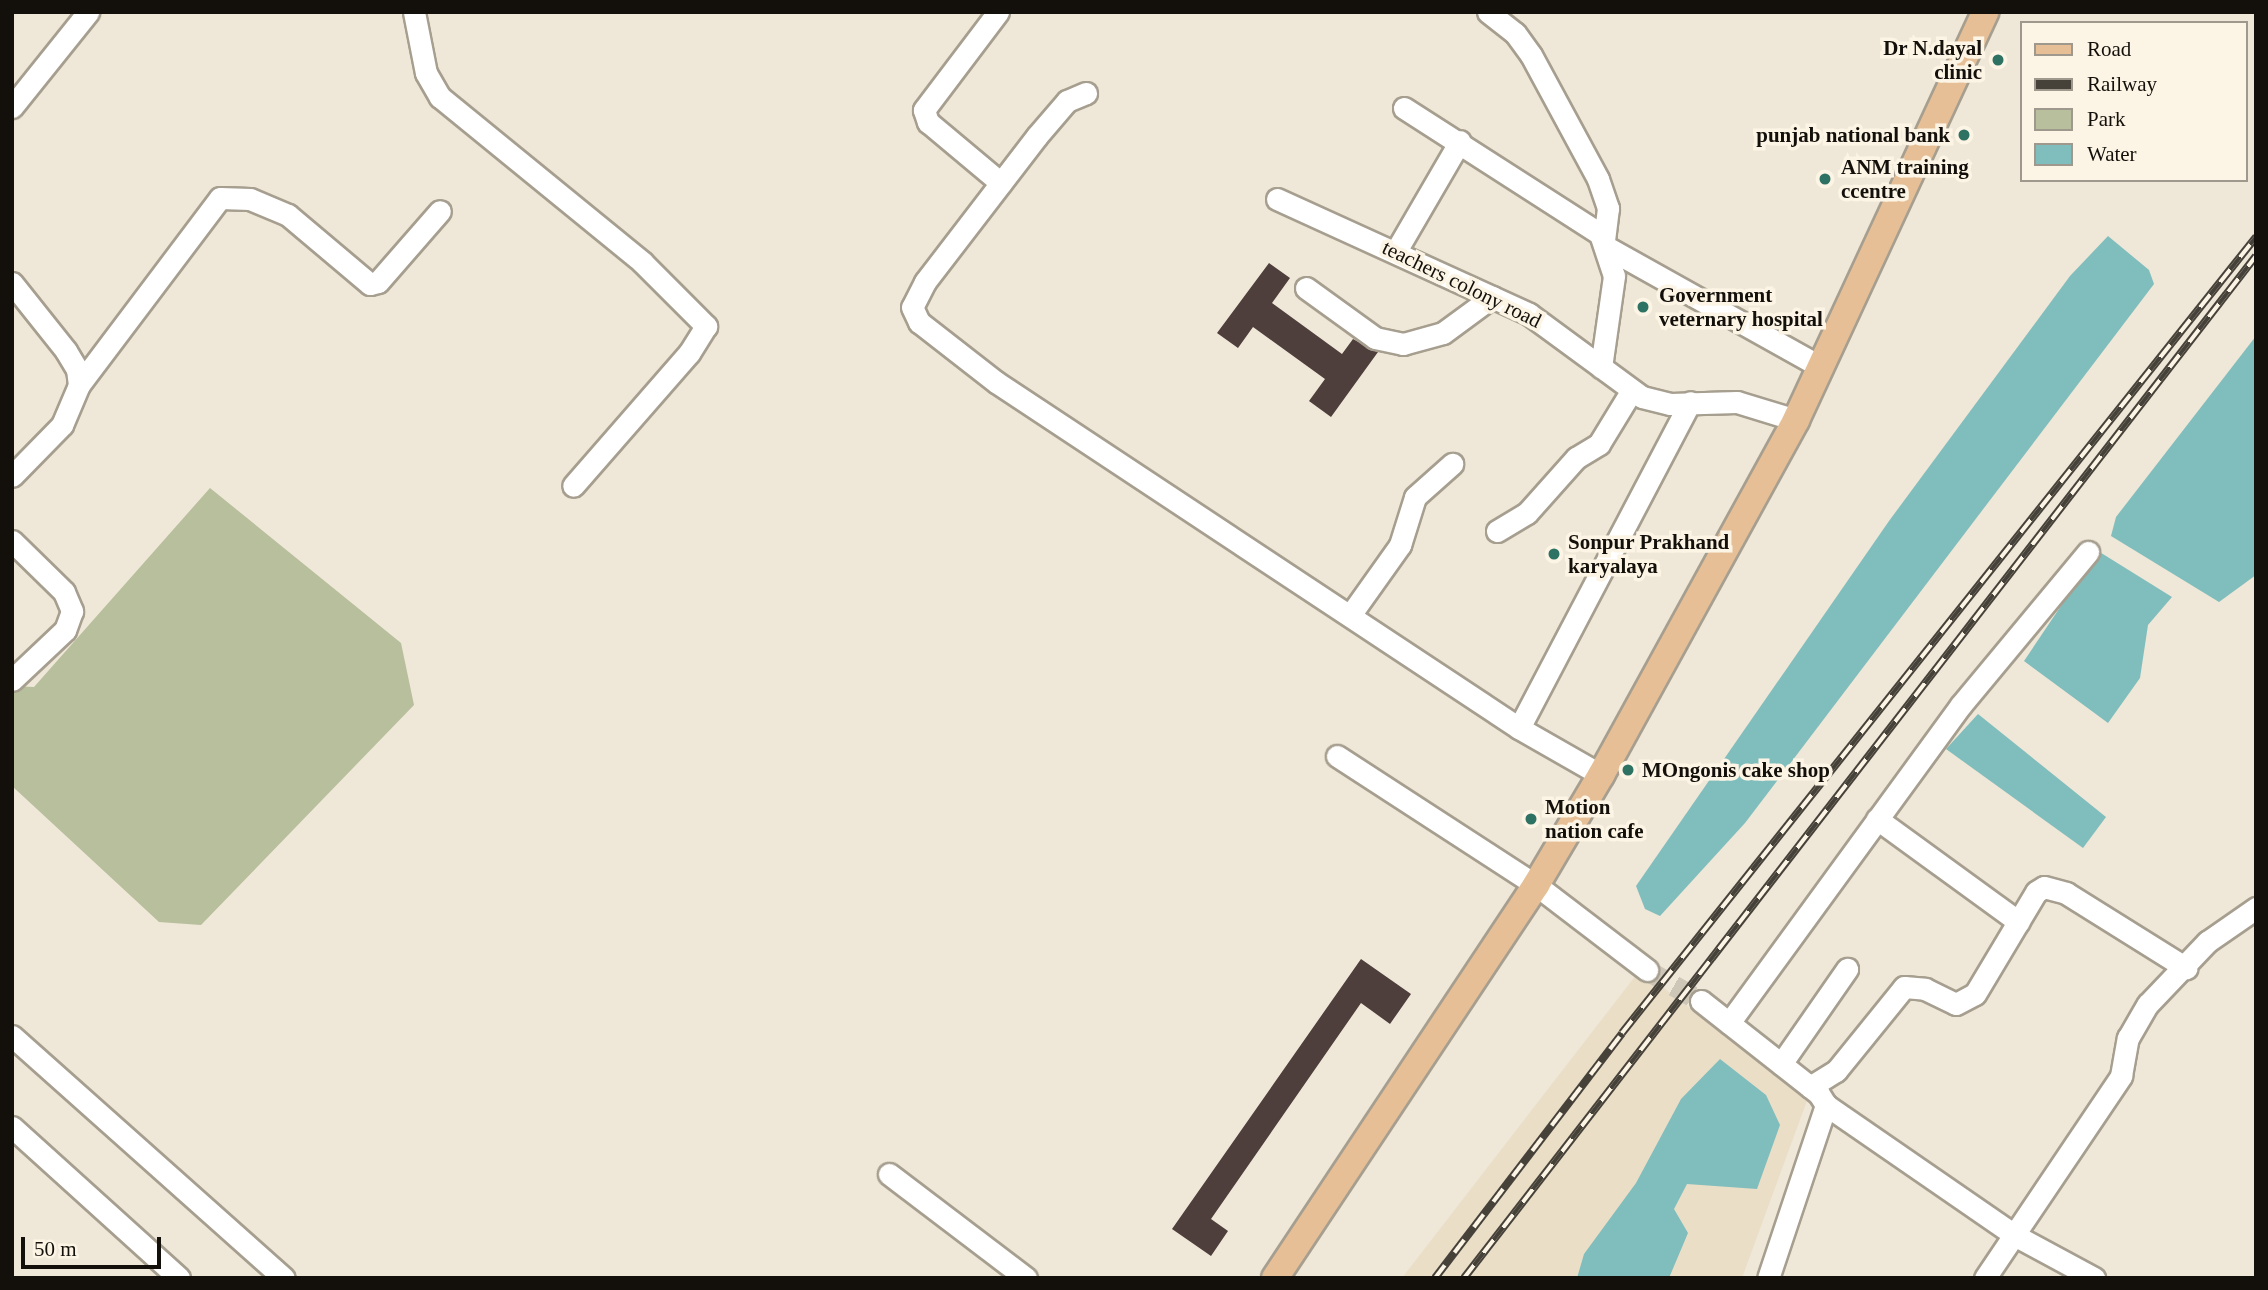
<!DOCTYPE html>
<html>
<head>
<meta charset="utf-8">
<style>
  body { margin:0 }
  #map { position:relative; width:2268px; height:1290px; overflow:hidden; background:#efe7d7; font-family:Georgia,serif }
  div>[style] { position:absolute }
  .built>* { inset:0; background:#eadec7 }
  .green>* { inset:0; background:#b7bf9c }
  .water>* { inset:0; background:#80bdbd }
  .building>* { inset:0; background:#4e3e3c }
  .minor-tunnel>* { height:21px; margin-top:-10.5px; transform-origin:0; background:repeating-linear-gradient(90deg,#cec7b8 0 21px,transparent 0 31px) }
  .roads { filter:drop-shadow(2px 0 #a69e8f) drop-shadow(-2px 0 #a69e8f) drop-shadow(0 2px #a69e8f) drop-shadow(0 -2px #a69e8f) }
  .minor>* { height:21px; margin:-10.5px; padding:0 10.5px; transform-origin:10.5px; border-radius:10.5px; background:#fff }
  .major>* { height:26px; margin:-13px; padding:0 13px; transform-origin:13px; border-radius:13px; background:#e6bf96 }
  .rail>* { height:8px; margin-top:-4px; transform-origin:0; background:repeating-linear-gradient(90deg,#fcf4e4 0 16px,#46423a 0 32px); box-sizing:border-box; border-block:2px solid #46423a }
  .dots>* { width:19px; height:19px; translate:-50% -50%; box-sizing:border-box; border:4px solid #fcf4e4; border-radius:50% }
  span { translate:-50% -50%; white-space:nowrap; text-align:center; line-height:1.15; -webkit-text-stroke:7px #fcf4e4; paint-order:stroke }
  .poi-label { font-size:21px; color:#13100b; font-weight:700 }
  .right { translate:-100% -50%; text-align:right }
  .left { translate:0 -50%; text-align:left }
  .street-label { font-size:21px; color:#13100b }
  .frame { position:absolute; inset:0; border:14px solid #13100b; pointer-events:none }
  .legend { position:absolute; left:2020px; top:21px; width:228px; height:161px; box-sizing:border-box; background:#fcf4e4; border:2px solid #9f998d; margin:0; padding:9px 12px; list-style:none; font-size:21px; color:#13100b }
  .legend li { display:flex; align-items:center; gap:14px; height:35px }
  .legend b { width:35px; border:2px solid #9f998d }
  .scale { position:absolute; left:21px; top:1237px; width:140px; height:32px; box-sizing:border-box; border:4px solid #13100b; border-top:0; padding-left:9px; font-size:21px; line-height:24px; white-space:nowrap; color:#13100b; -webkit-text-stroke:5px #fcf4e4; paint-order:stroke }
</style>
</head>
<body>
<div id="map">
  <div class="built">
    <i style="clip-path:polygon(1640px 970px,1808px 1098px,1742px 1278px,1402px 1278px)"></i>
  </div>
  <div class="green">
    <i style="clip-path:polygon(210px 488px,401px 643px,414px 705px,201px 925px,159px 922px,12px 786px,12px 686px,34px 687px)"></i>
  </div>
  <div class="water">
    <i style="clip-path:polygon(2108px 236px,2149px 270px,2154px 284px,1745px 823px,1660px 916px,1645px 909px,1636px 886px,1889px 521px,2070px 276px)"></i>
    <i style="clip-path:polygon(2256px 336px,2256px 575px,2219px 602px,2111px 536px,2116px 517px)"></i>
    <i style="clip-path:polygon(2098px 551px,2172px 597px,2148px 625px,2140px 678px,2108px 723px,2024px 661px)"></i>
    <i style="clip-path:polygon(1978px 714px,2106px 817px,2083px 848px,1946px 749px)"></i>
    <i style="clip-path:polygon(1720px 1059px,1766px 1095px,1780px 1125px,1757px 1189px,1687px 1184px,1674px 1209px,1688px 1233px,1669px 1278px,1577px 1278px,1584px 1254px,1636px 1183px,1681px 1099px)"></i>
  </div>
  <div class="building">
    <i style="clip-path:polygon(1269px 263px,1290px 278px,1272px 303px,1342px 354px,1353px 339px,1378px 352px,1331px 417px,1309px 401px,1325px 379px,1253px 327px,1238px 348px,1217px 333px)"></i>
    <i style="clip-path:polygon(1361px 959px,1411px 994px,1390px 1024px,1361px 1003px,1211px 1219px,1228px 1231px,1211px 1256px,1172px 1229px)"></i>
  </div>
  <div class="minor-tunnel">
    <i style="left:1647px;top:970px;width:62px;rotate:29.9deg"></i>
  </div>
  <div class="roads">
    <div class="minor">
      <i style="left:414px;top:12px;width:62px;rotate:78.9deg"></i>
      <i style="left:426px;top:73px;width:28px;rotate:60deg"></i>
      <i style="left:440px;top:97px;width:261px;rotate:39.2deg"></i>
      <i style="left:642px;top:262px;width:91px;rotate:45deg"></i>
      <i style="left:706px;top:326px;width:32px;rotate:122deg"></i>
      <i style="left:689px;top:353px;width:176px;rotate:131.1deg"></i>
      <i style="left:998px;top:12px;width:123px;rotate:127.1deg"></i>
      <i style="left:924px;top:110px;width:13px;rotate:72deg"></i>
      <i style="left:928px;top:122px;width:95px;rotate:39.9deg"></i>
      <i style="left:1488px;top:12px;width:34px;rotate:38deg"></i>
      <i style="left:1515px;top:33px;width:27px;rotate:54deg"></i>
      <i style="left:1531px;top:55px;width:141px;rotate:61.6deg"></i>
      <i style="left:1598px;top:179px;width:31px;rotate:71deg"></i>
      <i style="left:1608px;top:208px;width:33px;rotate:97deg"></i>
      <i style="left:1086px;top:93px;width:21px;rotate:157deg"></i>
      <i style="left:1067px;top:101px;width:46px;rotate:130.6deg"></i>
      <i style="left:1037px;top:136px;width:184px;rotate:127.5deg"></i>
      <i style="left:925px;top:282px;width:28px;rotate:117deg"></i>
      <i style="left:912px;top:307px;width:17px;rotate:65deg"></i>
      <i style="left:919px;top:322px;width:98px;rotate:37.9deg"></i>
      <i style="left:996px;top:382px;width:627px;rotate:33.49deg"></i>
      <i style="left:1519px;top:728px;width:95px;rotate:29.8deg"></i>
      <i style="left:12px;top:107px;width:122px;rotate:-51.3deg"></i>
      <i style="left:1404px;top:108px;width:233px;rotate:32.7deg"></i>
      <i style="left:1600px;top:234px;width:44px;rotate:71.6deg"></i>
      <i style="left:1614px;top:276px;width:92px;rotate:98.1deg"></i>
      <i style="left:1277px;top:199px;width:277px;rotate:24.5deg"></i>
      <i style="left:1529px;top:314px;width:140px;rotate:36.3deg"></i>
      <i style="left:1642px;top:397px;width:29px;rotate:14deg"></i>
      <i style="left:1670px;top:404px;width:67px;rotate:-1.7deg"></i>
      <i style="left:1737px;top:402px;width:62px;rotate:17deg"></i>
      <i style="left:1608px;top:248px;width:244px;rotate:29.2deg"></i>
      <i style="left:1396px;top:251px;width:127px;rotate:-59.8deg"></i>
      <i style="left:12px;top:283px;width:87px;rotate:51.5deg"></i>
      <i style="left:66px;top:351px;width:21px;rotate:59deg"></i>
      <i style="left:77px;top:369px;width:16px;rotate:83deg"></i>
      <i style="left:79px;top:385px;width:43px;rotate:113deg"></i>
      <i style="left:62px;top:425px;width:71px;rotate:134.4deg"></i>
      <i style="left:1306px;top:288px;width:85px;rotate:35.9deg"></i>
      <i style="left:1375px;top:338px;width:29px;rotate:12deg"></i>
      <i style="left:1403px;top:344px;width:41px;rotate:-15.4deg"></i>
      <i style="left:1443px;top:333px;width:61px;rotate:-36.3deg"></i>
      <i style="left:79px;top:385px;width:234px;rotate:-53deg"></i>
      <i style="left:220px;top:198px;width:30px;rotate:2deg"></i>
      <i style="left:250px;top:199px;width:41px;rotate:22.8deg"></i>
      <i style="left:288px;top:215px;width:107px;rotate:40.1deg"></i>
      <i style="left:370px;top:284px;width:8px;rotate:-14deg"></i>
      <i style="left:378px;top:282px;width:94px;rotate:-48.9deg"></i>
      <i style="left:1497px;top:531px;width:35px;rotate:-31deg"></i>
      <i style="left:1527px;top:513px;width:74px;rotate:-48.3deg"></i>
      <i style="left:1576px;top:458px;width:27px;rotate:-31deg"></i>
      <i style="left:1599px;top:444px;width:63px;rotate:-58.6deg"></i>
      <i style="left:12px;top:541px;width:73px;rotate:44.4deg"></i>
      <i style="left:64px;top:592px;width:21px;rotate:67deg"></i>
      <i style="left:72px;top:611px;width:20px;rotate:110deg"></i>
      <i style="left:65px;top:630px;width:73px;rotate:136.7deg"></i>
      <i style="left:1351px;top:614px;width:85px;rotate:-54.6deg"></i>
      <i style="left:1400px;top:545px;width:50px;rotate:-72.6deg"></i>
      <i style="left:1415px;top:497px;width:50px;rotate:-41.7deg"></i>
      <i style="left:1519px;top:728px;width:368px;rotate:-62.3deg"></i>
      <i style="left:1337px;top:756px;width:237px;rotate:33deg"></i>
      <i style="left:1536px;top:885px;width:140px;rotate:37.4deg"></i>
      <i style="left:1877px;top:819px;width:175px;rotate:36deg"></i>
      <i style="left:1701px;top:1001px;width:150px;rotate:38.2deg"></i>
      <i style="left:1819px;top:1094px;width:13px;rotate:58deg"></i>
      <i style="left:1826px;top:1105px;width:182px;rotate:108.5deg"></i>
      <i style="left:1729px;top:1023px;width:394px;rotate:-53.9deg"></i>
      <i style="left:1961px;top:705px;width:199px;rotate:-50.3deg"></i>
      <i style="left:12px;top:1036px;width:364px;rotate:41.7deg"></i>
      <i style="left:1781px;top:1064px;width:116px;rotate:-55.2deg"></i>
      <i style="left:1810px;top:1087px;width:31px;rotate:-32deg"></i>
      <i style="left:1836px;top:1071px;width:108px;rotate:-51deg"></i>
      <i style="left:1904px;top:987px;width:21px;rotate:5deg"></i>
      <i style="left:1925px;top:989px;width:34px;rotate:26deg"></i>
      <i style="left:1956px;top:1004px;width:21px;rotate:-28deg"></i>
      <i style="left:1975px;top:994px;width:119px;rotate:-59.1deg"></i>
      <i style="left:2036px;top:892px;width:9px;rotate:-32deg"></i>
      <i style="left:2044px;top:887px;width:23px;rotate:15deg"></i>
      <i style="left:2066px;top:893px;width:142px;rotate:32deg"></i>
      <i style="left:1826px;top:1105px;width:231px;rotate:34.6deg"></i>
      <i style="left:2016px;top:1236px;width:89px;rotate:28.3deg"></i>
      <i style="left:12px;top:1127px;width:225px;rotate:42.1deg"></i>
      <i style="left:889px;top:1174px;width:172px;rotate:37.2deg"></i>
      <i style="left:1985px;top:1278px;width:244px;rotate:-56deg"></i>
      <i style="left:2121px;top:1076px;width:39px;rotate:-80deg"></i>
      <i style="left:2128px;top:1038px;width:39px;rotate:-60deg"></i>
      <i style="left:2148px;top:1004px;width:86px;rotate:-46.4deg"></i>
      <i style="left:2207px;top:942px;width:60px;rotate:-34.8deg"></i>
    </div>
    <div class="major">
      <i style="left:1275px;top:1278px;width:472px;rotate:-56.4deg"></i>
      <i style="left:1536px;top:885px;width:128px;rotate:-59.4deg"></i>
      <i style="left:1601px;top:775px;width:405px;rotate:-61.2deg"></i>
      <i style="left:1796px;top:420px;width:450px;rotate:-65.1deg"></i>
    </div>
  </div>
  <div class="rail">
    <i style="left:1435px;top:1278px;width:308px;rotate:-52.6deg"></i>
    <i style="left:1622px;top:1033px;width:1018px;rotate:-51.46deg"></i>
    <i style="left:1464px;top:1278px;width:1293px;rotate:-52.23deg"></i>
  </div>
  <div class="dots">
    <i style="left:1998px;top:60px;background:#2e7264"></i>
    <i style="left:1964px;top:135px;background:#2e7264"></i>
    <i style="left:1825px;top:179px;background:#2e7264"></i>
    <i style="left:1643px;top:307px;background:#2e7264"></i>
    <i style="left:1554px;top:554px;background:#2e7264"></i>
    <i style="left:1628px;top:770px;background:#2e7264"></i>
    <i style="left:1531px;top:819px;background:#2e7264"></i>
  </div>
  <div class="poi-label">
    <span class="right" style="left:1982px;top:60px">Dr N.dayal<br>clinic</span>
    <span class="right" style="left:1950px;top:135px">punjab national bank</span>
    <span class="left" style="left:1841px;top:179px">ANM training<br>ccentre</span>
    <span class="left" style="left:1659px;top:307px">Government<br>veternary hospital</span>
    <span class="left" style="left:1568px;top:554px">Sonpur Prakhand<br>karyalaya</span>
    <span class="left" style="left:1642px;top:770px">MOngonis cake shop</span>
    <span class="left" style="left:1545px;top:819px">Motion<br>nation cafe</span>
  </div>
  <div class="street-label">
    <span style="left:1462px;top:284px;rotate:26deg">teachers colony road</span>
  </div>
  <div class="frame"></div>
  <ul class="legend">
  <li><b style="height:9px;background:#e6bf96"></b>Road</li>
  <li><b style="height:9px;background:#46423a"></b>Railway</li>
  <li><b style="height:19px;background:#b7bf9c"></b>Park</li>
  <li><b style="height:19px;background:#80bdbd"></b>Water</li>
  </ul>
  <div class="scale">50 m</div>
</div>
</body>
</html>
